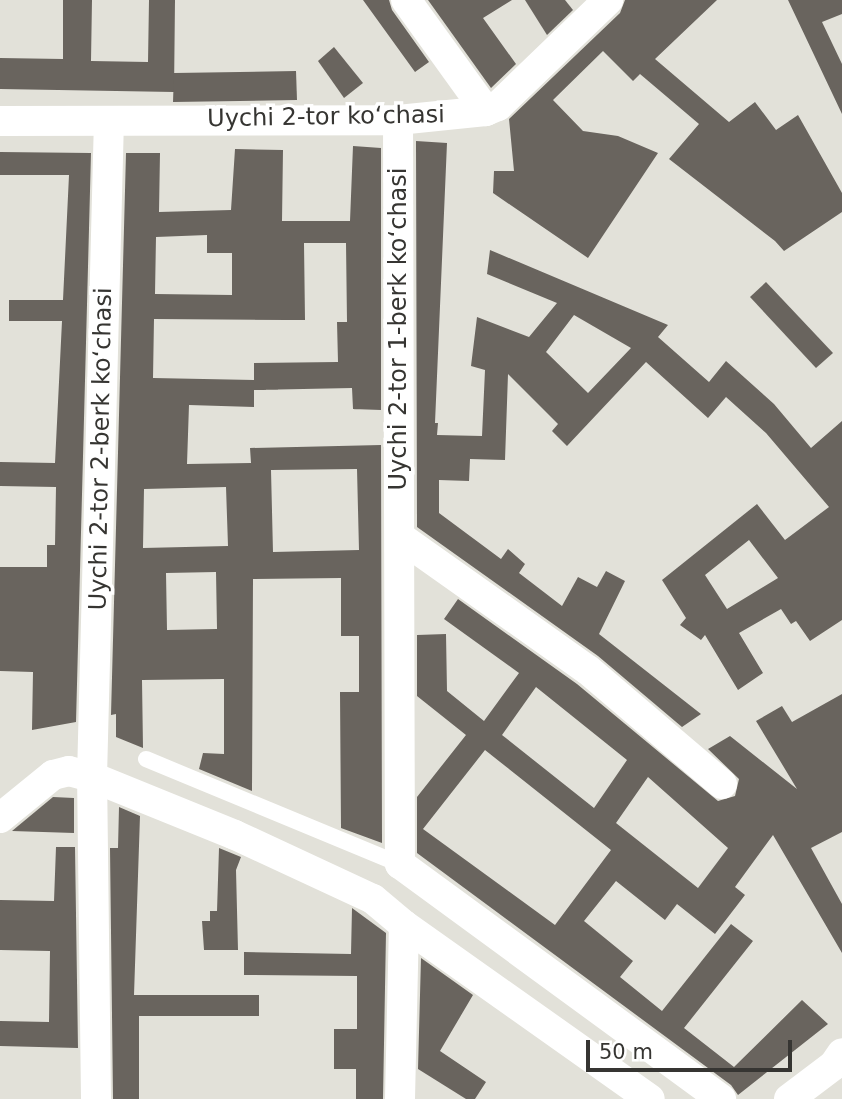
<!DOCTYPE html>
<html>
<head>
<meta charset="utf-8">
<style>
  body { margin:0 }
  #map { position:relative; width:842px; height:1099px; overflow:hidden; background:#e2e1d9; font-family:"DejaVu Sans",sans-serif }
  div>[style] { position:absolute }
  .building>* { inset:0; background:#69645e }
  .lane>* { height:16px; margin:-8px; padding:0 8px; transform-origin:8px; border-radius:8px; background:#fff }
  .street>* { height:30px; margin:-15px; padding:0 15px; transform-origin:15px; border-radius:15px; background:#fff }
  span { translate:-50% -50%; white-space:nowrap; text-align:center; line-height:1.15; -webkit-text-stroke:7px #fff; paint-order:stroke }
  .street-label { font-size:24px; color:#363532 }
  .scale { position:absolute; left:586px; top:1040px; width:206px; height:32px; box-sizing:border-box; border:4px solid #363532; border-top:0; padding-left:9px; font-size:21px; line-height:24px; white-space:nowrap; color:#363532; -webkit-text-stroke:5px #fff; paint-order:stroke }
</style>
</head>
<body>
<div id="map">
  <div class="building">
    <i style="clip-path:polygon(63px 0,92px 0,91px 61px,148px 62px,149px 0,175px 0,174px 92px,0 89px,0 58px,63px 59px)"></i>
    <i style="clip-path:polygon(363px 0,389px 0,392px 10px,429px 62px,415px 72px)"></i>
    <i style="clip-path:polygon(428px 0,512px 0,483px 18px,516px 64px,491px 88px)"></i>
    <i style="clip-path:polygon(525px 0,565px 0,573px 10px,547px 35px)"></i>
    <i style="clip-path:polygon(625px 0,717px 0,655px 59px,729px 122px,755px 102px,776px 130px,798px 115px,842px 193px,842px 212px,784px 251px,775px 241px,669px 159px,699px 124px,640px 74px,633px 81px,603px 51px,553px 100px,583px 131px,618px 136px,658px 153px,588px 258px,493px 193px,494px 171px,514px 171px,509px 119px,620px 13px)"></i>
    <i style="clip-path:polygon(788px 0,842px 0,842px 14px,822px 22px,842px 64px,842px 114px)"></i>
    <i style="clip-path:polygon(334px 47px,363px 83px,344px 98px,318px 61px)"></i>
    <i style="clip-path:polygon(296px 71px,297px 100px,173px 102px,174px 73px)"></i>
    <i style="clip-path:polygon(evenodd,416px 141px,447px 143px,435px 423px,438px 423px,437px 435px,482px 436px,485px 370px,471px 366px,477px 317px,529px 337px,557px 303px,487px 274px,490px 250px,668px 325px,658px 337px,709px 382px,726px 361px,774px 404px,811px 448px,842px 421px,842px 620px,810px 641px,796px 621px,791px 624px,781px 609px,739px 633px,763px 673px,738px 690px,705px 635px,701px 640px,680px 625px,686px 618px,662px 580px,757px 504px,785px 540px,829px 507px,766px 433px,726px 397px,708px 418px,646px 362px,567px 446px,552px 431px,558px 424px,508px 374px,505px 460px,470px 459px,469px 481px,439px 480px,439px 513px,501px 559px,508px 549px,525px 564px,519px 573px,562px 606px,578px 577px,597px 587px,606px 571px,625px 581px,599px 634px,701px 714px,682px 727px,598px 656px,417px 527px,416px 141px,574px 315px,631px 348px,588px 393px,546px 352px,574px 315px,416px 141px,749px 540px,778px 578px,727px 609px,705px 575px,749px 540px)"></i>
    <i style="clip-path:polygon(evenodd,353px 146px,381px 148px,381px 410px,353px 409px,352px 388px,254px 390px,254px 407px,189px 405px,187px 464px,251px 463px,250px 448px,381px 445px,382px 843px,341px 828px,340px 692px,359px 692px,359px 636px,341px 636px,341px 578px,253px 579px,252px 791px,199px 769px,203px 753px,224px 754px,224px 679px,142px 680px,143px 748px,116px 737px,116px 714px,111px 715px,126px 153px,160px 153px,159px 212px,231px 210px,235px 149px,283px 150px,282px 221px,350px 221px,353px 146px,207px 235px,207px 253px,232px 253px,232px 295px,155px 294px,156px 237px,207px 235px,353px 146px,304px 243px,346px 243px,347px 322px,337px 322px,338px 362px,254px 363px,254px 380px,153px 378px,154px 319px,305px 320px,304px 243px,353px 146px,357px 469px,359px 550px,273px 552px,271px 470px,357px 469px,353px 146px,226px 487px,228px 546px,143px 548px,144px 489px,226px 487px,353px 146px,216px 572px,217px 629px,167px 630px,166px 573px,216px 572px)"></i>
    <i style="clip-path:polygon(0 152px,91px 153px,76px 722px,32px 730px,33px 672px,0 671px,0 567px,47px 567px,47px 545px,55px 545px,56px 487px,0 486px,0 462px,55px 463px,62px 321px,9px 321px,9px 300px,63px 300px,69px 175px,0 175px)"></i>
    <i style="clip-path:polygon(766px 282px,833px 353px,816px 368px,750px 297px)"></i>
    <i style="clip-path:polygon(evenodd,458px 599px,577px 684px,718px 801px,735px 796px,739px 779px,708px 749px,730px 736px,797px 789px,756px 721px,782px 706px,792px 722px,842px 694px,842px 832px,811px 848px,842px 904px,842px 953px,773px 835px,735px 887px,745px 895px,715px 934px,677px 904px,665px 920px,616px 881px,584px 921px,633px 961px,620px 977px,662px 1011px,731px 924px,753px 941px,684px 1028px,734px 1067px,802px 1000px,828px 1024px,738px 1095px,731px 1085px,417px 853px,417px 797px,466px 735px,417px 696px,417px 635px,446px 634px,447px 691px,484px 721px,519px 673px,444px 619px,458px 599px,536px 687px,627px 760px,594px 808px,502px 735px,536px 687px,458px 599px,485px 750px,611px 850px,555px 925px,423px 829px,485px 750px,458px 599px,648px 777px,728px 848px,698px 888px,616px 823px,648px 777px)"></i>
    <i style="clip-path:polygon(53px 797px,74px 798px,74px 833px,12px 831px)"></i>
    <i style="clip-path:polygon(119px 807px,140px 816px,134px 995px,259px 995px,259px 1016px,139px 1016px,139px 1099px,113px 1099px,110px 848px,118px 848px)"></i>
    <i style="clip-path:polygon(56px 847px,75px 847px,78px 1048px,0 1046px,0 1021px,49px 1022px,50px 951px,0 950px,0 900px,54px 901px)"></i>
    <i style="clip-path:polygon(219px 848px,241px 857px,236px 870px,238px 950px,204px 950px,202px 921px,210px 921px,210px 911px,217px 911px)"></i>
    <i style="clip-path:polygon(352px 908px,386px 933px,383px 1099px,356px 1099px,356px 1069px,334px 1069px,334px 1029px,357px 1029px,357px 976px,244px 975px,244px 952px,351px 954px)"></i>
    <i style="clip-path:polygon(421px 958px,473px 995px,440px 1051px,486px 1082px,475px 1099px,466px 1099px,418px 1069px)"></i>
  </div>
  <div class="lane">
    <i style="left:146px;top:759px;width:275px;rotate:22.5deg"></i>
  </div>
  <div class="street">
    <i style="left:406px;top:0;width:137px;rotate:54.2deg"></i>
    <i style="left:398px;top:120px;width:744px;rotate:89.85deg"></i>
    <i style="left:400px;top:864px;width:398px;rotate:36.2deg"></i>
    <i style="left:0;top:121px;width:398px;rotate:-0.1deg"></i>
    <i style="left:398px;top:120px;width:88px;rotate:-5.8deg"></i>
    <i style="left:486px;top:111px;width:13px;rotate:-23deg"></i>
    <i style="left:498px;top:106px;width:153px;rotate:-43.9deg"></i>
    <i style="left:400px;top:537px;width:230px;rotate:35.3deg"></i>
    <i style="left:588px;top:670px;width:176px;rotate:40.4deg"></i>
    <i style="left:0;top:818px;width:68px;rotate:-39.1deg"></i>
    <i style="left:53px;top:775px;width:16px;rotate:-14deg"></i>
    <i style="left:69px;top:771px;width:24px;rotate:15deg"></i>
    <i style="left:92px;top:777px;width:154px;rotate:22.1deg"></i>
    <i style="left:235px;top:835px;width:152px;rotate:24.9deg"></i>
    <i style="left:373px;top:899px;width:40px;rotate:40deg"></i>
    <i style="left:404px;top:925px;width:301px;rotate:35.3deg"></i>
    <i style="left:96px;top:1099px;width:322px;rotate:-90.7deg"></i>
    <i style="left:92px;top:777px;width:656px;rotate:-88.52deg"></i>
    <i style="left:400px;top:1099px;width:174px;rotate:-88.7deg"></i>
    <i style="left:789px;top:1099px;width:56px;rotate:-37.1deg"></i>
    <i style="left:834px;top:1065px;width:14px;rotate:-56deg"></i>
  </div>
  <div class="street-label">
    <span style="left:326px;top:117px;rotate:-1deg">Uychi 2-tor koʻchasi</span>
    <span style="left:399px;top:329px;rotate:-90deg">Uychi 2-tor 1-berk koʻchasi</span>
    <span style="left:101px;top:449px;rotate:-89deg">Uychi 2-tor 2-berk koʻchasi</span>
  </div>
  <div class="scale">50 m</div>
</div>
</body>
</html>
